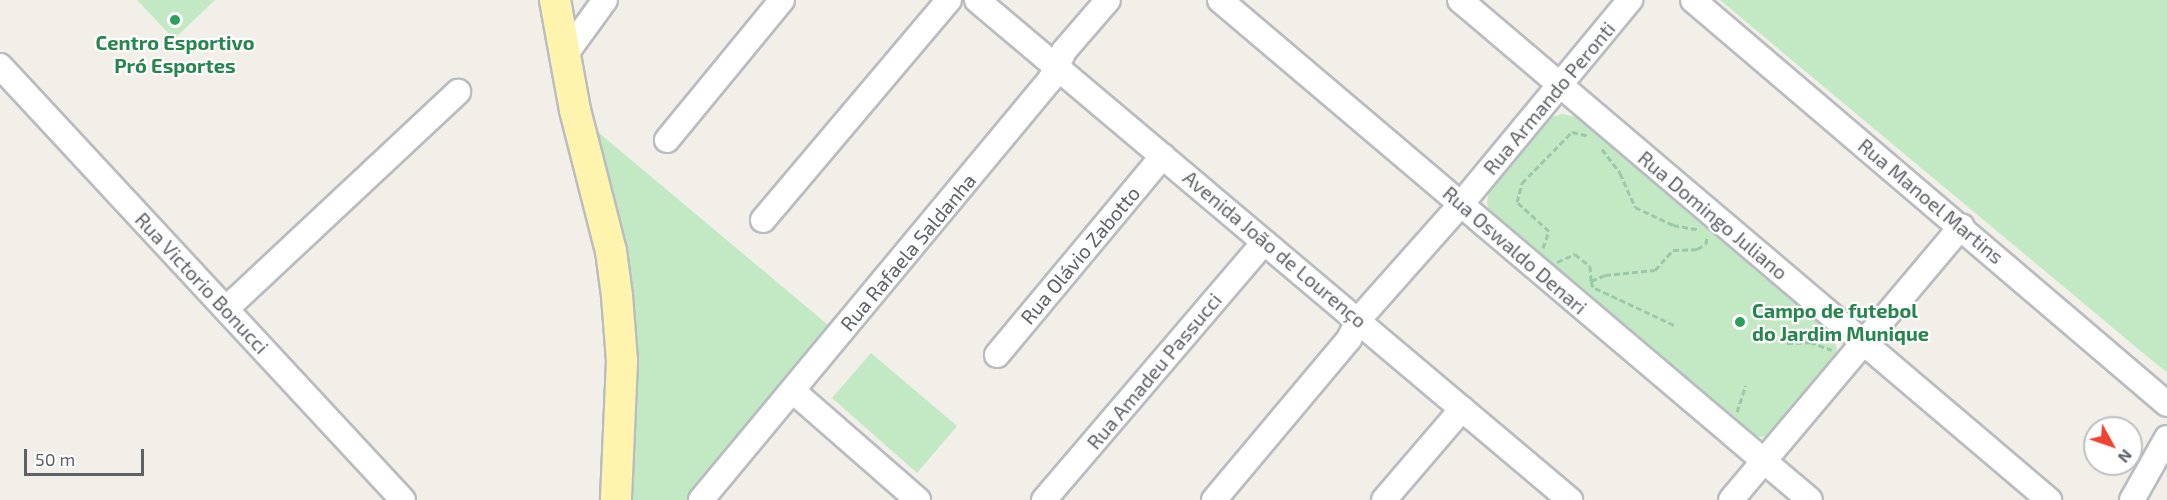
<!DOCTYPE html>
<html>
<head>
<meta charset="utf-8">
<style>
  body { margin:0 }
  #map { position:relative; width:2167px; height:500px; overflow:hidden; background:#f1efe7; font-family:"Exo 2",sans-serif }
  div>[style] { position:absolute }
  .green>* { inset:0; background:#c3e8c4 }
  .path>* { height:3px; margin-top:-1.5px; transform-origin:0; background:repeating-linear-gradient(90deg,#9ac8a9 0 6px,transparent 0 9px) }
  .roads { filter:drop-shadow(2px 0 #b9bcc0) drop-shadow(-2px 0 #b9bcc0) drop-shadow(0 2px #b9bcc0) drop-shadow(0 -2px #b9bcc0) }
  .minor>* { height:24px; margin:-12px; padding:0 12px; transform-origin:12px; border-radius:12px; background:#fff }
  .major>* { height:30px; margin:-15px; padding:0 15px; transform-origin:15px; border-radius:15px; background:#fff4ae }
  .dots>* { width:16px; height:16px; translate:-50% -50%; box-sizing:border-box; border:3px solid #fff; border-radius:50% }
  span { translate:-50% -50%; white-space:nowrap; text-align:center; line-height:1.15; -webkit-text-stroke:4.5px #fff; paint-order:stroke }
  .leisure-label { font-size:20px; color:#27864d; font-weight:700 }
  .left { translate:0 -50%; text-align:left }
  .street-label { font-size:20px; color:#5e6267 }
  .north { position:absolute; left:2083px; top:416px; width:60px; height:60px; box-sizing:border-box; background:#fff; border:2px solid #bfc0c2; border-radius:50%; rotate:130deg; font-size:16px; font-weight:700; line-height:24px; text-align:center; color:#5e6267 }
  .north::after { content:''; display:block; margin:auto; width:21px; height:27px; background:#ed4330; clip-path:polygon(50% 0,100% 100%,50% 72%,0 100%) }
  .scale { position:absolute; left:24px; top:449px; width:120px; height:27px; box-sizing:border-box; border:3px solid #5e6267; border-top:0; padding-left:8px; font-size:18px; line-height:21px; white-space:nowrap; color:#5e6267; -webkit-text-stroke:4px #fff; paint-order:stroke }
</style>
</head>
<body>
<div id="map">
  <div class="green">
    <i style="clip-path:polygon(137px 0,215px 0,174px 39px)"></i>
    <i style="clip-path:polygon(1720px 0,2167px 0,2167px 372px,2155px 363px)"></i>
    <i style="clip-path:polygon(1562px 114px,1576px 117px,1832px 335px,1837px 348px,1835px 363px,1776px 433px,1762px 437px,1747px 435px,1491px 216px,1487px 203px,1489px 189px,1549px 118px)"></i>
    <i style="clip-path:polygon(580px 117px,834px 330px,690px 500px,623px 500px,626px 477px)"></i>
    <i style="clip-path:polygon(871px 353px,957px 426px,917px 473px,832px 398px)"></i>
  </div>
  <div class="path">
    <i style="left:1602px;top:149px;width:30px;rotate:53deg"></i>
    <i style="left:1620px;top:173px;width:37px;rotate:66deg"></i>
    <i style="left:1635px;top:207px;width:42px;rotate:25.3deg"></i>
    <i style="left:1673px;top:225px;width:27px;rotate:10deg"></i>
    <i style="left:1543px;top:248px;width:18px;rotate:-71deg"></i>
    <i style="left:1549px;top:231px;width:43px;rotate:-137.8deg"></i>
    <i style="left:1517px;top:202px;width:20px;rotate:-75deg"></i>
    <i style="left:1522px;top:183px;width:71px;rotate:-45.6deg"></i>
    <i style="left:1572px;top:132px;width:17px;rotate:13deg"></i>
    <i style="left:1557px;top:262px;width:20px;rotate:-24deg"></i>
    <i style="left:1575px;top:254px;width:19px;rotate:39deg"></i>
    <i style="left:1590px;top:266px;width:15px;rotate:86deg"></i>
    <i style="left:1674px;top:325px;width:89px;rotate:-154.9deg"></i>
    <i style="left:1593px;top:287px;width:6px;rotate:-108deg"></i>
    <i style="left:1591px;top:281px;width:15px;rotate:-23deg"></i>
    <i style="left:1605px;top:275px;width:50px;rotate:-5.7deg"></i>
    <i style="left:1655px;top:270px;width:27px;rotate:-48deg"></i>
    <i style="left:1673px;top:250px;width:24px;rotate:-2deg"></i>
    <i style="left:1697px;top:249px;width:10px;rotate:-29deg"></i>
    <i style="left:1706px;top:244px;width:8px;rotate:-83deg"></i>
    <i style="left:1787px;top:343px;width:23px;rotate:-2deg"></i>
    <i style="left:1810px;top:342px;width:23px;rotate:20deg"></i>
    <i style="left:1737px;top:412px;width:28px;rotate:-72deg"></i>
  </div>
  <div class="roads">
    <div class="minor">
      <i style="left:977px;top:0;width:776px;rotate:40.14deg"></i>
      <i style="left:1220px;top:0;width:773px;rotate:40.28deg"></i>
      <i style="left:1460px;top:0;width:773px;rotate:40.33deg"></i>
      <i style="left:1693px;top:0;width:623px;rotate:40.44deg"></i>
      <i style="left:565px;top:55px;width:68px;rotate:-54deg"></i>
      <i style="left:0;top:66px;width:592px;rotate:47.12deg"></i>
      <i style="left:667px;top:140px;width:181px;rotate:-50.6deg"></i>
      <i style="left:763px;top:220px;width:288px;rotate:-49.8deg"></i>
      <i style="left:226px;top:309px;width:318px;rotate:-43.1deg"></i>
      <i style="left:997px;top:355px;width:259px;rotate:-50.2deg"></i>
      <i style="left:793px;top:391px;width:166px;rotate:41.1deg"></i>
      <i style="left:701px;top:500px;width:546px;rotate:-50.28deg"></i>
      <i style="left:1050px;top:80px;width:32px;rotate:-64deg"></i>
      <i style="left:1064px;top:51px;width:67px;rotate:-49.2deg"></i>
      <i style="left:1044px;top:500px;width:339px;rotate:-49.5deg"></i>
      <i style="left:1214px;top:500px;width:210px;rotate:-50deg"></i>
      <i style="left:1349px;top:339px;width:22px;rotate:-63deg"></i>
      <i style="left:1359px;top:319px;width:155px;rotate:-48.4deg"></i>
      <i style="left:1462px;top:203px;width:264px;rotate:-50.4deg"></i>
      <i style="left:1384px;top:500px;width:120px;rotate:-49.4deg"></i>
      <i style="left:1731px;top:500px;width:358px;rotate:-49.9deg"></i>
      <i style="left:2132px;top:500px;width:71px;rotate:-60.6deg"></i>
    </div>
    <div class="major">
      <i style="left:555px;top:0;width:112px;rotate:79.7deg"></i>
      <i style="left:575px;top:110px;width:146px;rotate:75.7deg"></i>
      <i style="left:611px;top:251px;width:45px;rotate:82.4deg"></i>
      <i style="left:617px;top:296px;width:65px;rotate:85.6deg"></i>
      <i style="left:622px;top:361px;width:139px;rotate:92.5deg"></i>
    </div>
  </div>
  <div class="dots">
    <i style="left:175px;top:20px;background:#2e9e5b"></i>
    <i style="left:1740px;top:322px;background:#2e9e5b"></i>
  </div>
  <div class="leisure-label">
    <span style="left:175px;top:54px">Centro Esportivo<br>Pró Esportes</span>
    <span class="left" style="left:1752px;top:322px">Campo de futebol<br>do Jardim Munique</span>
  </div>
  <div class="street-label">
    <span style="left:1549px;top:98px;rotate:-50deg">Rua Armando Peronti</span>
    <span style="left:1931px;top:201px;rotate:40deg">Rua Manoel Martins</span>
    <span style="left:1713px;top:215px;rotate:40deg">Rua Domingo Juliano</span>
    <span style="left:1275px;top:249px;rotate:40deg">Avenida João de Lourenço</span>
    <span style="left:1515px;top:250px;rotate:41deg">Rua Oswaldo Denari</span>
    <span style="left:908px;top:252px;rotate:-50deg">Rua Rafaela Saldanha</span>
    <span style="left:1080px;top:255px;rotate:-50deg">Rua Olávio Zabotto</span>
    <span style="left:202px;top:283px;rotate:47deg">Rua Victorio Bonucci</span>
    <span style="left:1154px;top:371px;rotate:-50deg">Rua Amadeu Passucci</span>
  </div>
  <div class="north">N</div>
  <div class="scale">50 m</div>
</div>
</body>
</html>
